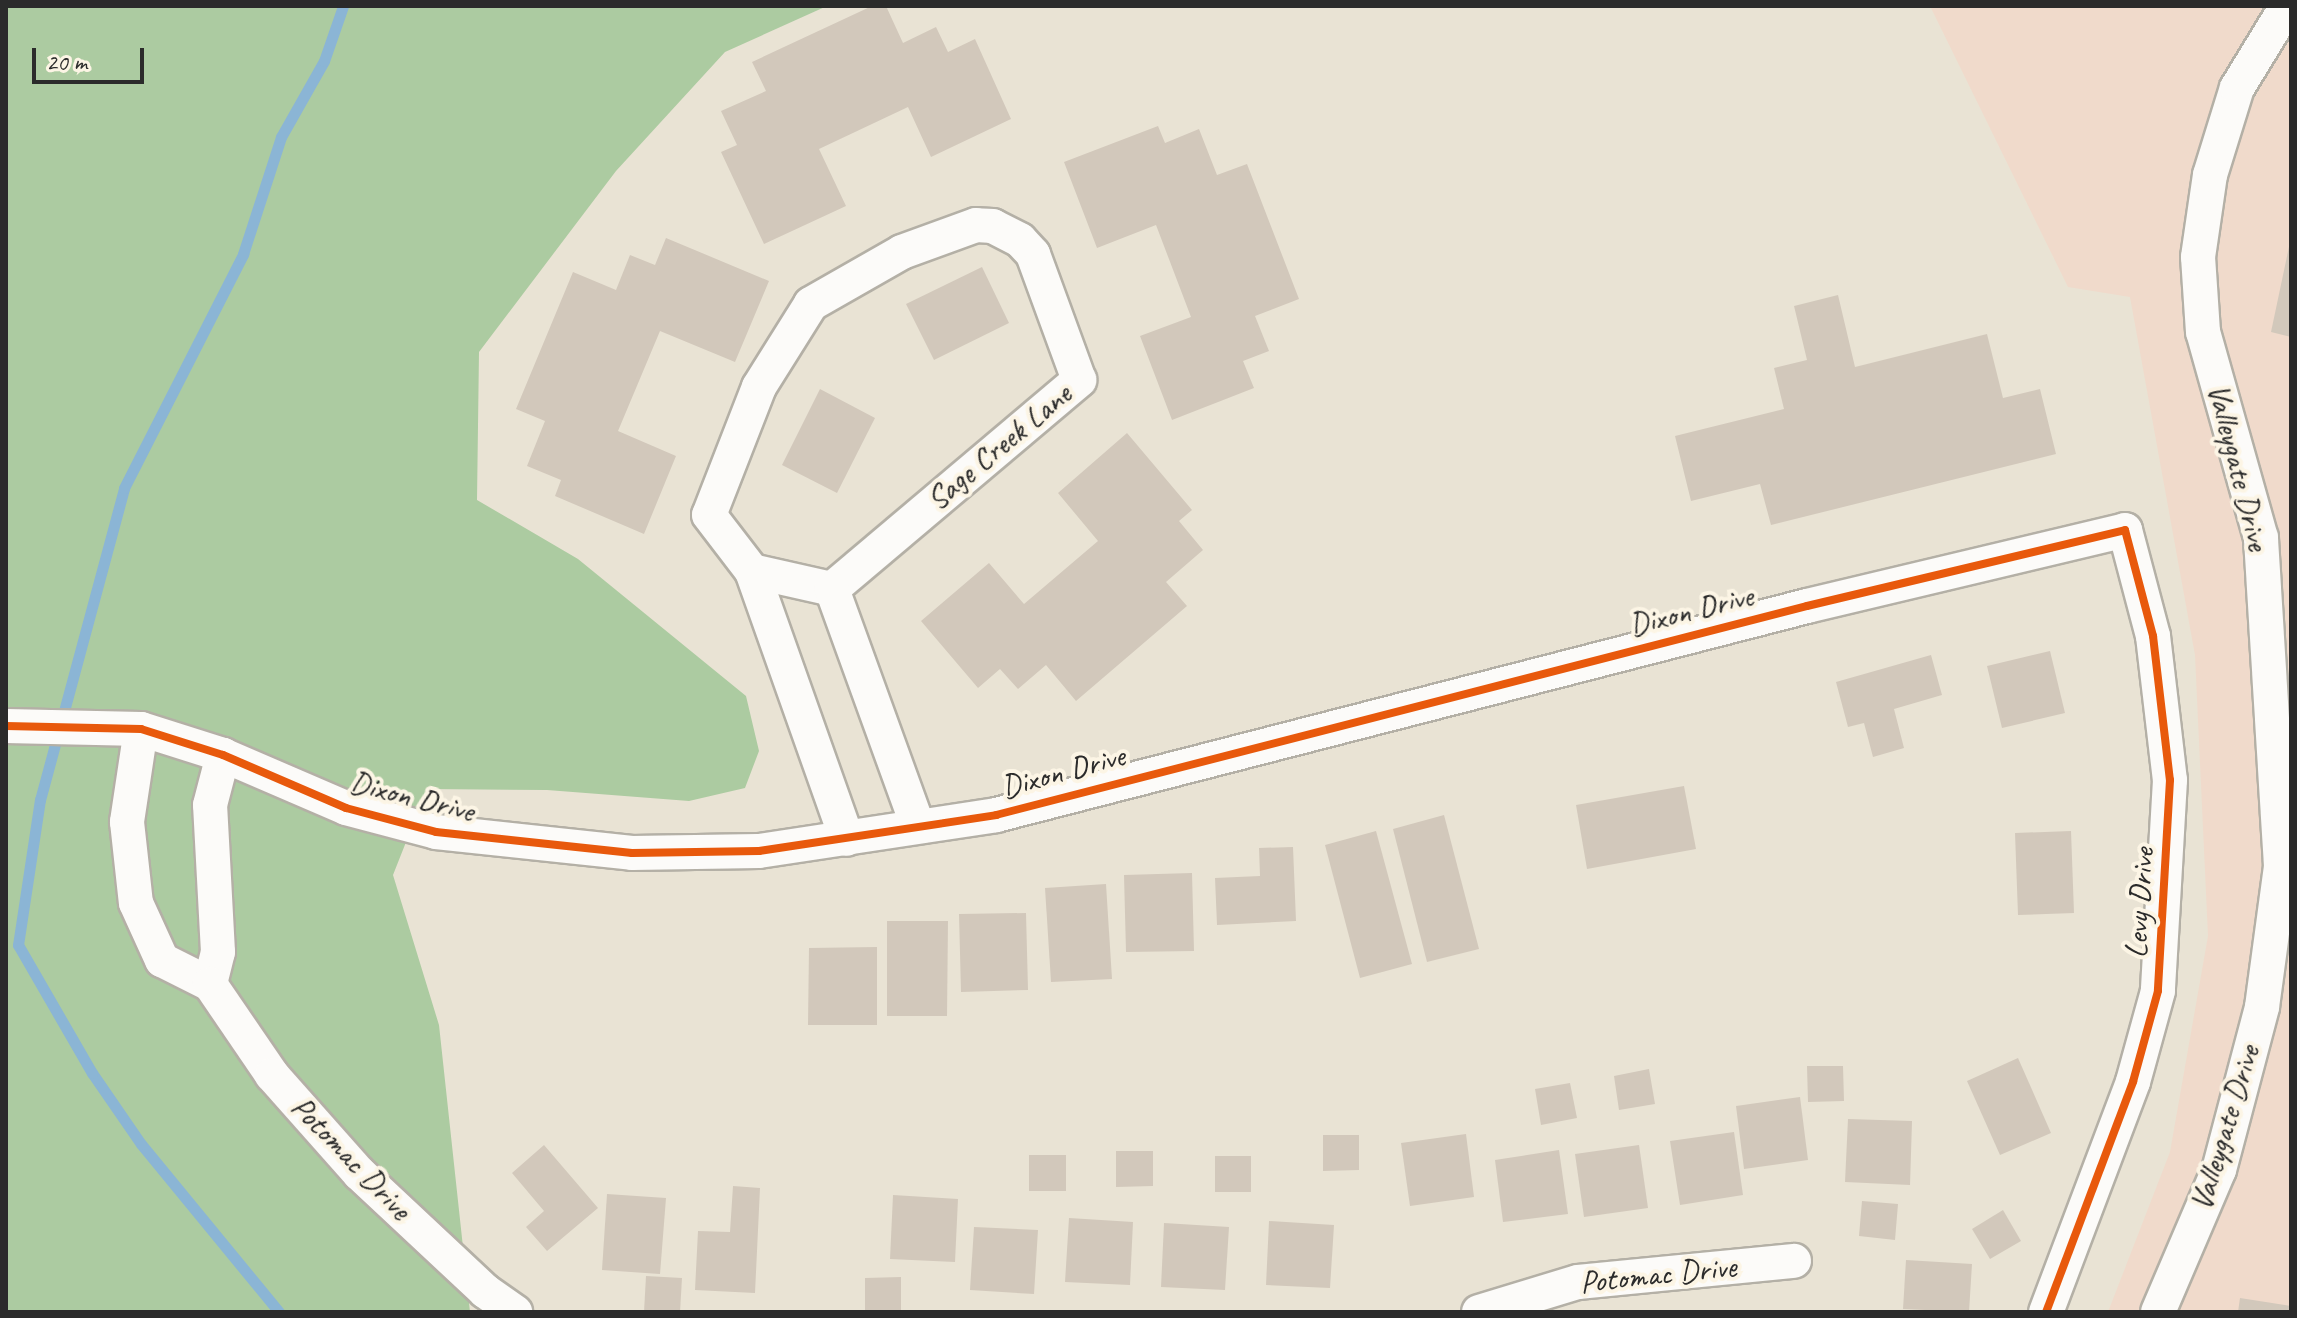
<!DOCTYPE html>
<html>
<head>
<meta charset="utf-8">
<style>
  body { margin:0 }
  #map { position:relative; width:2297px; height:1318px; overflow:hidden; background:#e9e3d4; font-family:Caveat,sans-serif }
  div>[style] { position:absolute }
  .built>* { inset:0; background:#f0dacb }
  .forest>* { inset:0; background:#accba1 }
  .stream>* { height:11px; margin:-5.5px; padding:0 5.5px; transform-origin:5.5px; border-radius:5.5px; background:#8bb5d5 }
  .building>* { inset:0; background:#d2c8bb }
  .roads { filter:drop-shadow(2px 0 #b4b0a6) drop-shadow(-2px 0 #b4b0a6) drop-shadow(0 2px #b4b0a6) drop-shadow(0 -2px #b4b0a6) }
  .street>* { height:34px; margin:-17px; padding:0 17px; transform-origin:17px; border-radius:17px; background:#fcfbf9 }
  .cycleway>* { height:8px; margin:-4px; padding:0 4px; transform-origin:4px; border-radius:4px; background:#e8590c }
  span { translate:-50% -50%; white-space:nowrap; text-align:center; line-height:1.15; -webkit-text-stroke:8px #fcf5e5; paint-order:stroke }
  .street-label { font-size:32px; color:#2b2b2b }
  .frame { position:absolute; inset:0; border:8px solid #2b2b2b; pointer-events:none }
  .scale { position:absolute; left:32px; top:48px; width:112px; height:36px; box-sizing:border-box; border:4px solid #2b2b2b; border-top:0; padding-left:10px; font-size:24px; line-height:28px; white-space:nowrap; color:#2b2b2b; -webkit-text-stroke:6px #fcf5e5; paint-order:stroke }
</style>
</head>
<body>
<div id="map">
  <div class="built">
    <i style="clip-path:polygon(1930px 6px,2291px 6px,2291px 1312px,2108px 1312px,2170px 1152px,2208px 936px,2195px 655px,2130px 297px,2068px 287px)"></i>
  </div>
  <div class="forest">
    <i style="clip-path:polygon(6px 6px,827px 6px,725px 52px,616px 171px,479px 352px,477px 500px,578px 559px,746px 696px,759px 751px,745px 788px,689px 801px,547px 790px,427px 789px,393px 875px,439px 1025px,470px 1312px,6px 1312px)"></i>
  </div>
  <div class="stream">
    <i style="left:279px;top:1312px;width:217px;rotate:-129.4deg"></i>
    <i style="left:141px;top:1144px;width:86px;rotate:-124.6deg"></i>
    <i style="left:92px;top:1073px;width:148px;rotate:-120deg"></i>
    <i style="left:18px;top:945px;width:147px;rotate:-81.4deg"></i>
    <i style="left:40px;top:800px;width:323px;rotate:-74.9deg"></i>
    <i style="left:124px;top:488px;width:263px;rotate:-63deg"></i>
    <i style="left:243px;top:254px;width:123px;rotate:-72deg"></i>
    <i style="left:281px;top:137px;width:87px;rotate:-60.5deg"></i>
    <i style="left:324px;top:61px;width:58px;rotate:-70.9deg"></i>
  </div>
  <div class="building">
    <i style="clip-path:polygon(872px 6px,886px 6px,903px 43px,936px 27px,948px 52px,975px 39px,1011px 119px,931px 157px,908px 107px,819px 149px,846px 206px,764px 244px,721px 152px,737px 145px,721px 111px,766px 91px,752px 62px)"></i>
    <i style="clip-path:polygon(1158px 126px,1165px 143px,1199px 129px,1217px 175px,1247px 164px,1299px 299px,1255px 316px,1269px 351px,1243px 361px,1254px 388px,1172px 420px,1140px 336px,1191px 317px,1156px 225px,1097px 248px,1064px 162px)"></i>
    <i style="clip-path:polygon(666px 238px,769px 281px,735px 362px,660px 331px,618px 431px,676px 456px,644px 534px,555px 496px,561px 480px,527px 466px,545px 421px,516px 409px,573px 272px,616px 290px,630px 255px,655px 265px)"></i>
    <i style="clip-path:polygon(2290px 242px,2291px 242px,2291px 337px,2271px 332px)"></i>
    <i style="clip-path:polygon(982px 267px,1009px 323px,934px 360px,906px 304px)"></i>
    <i style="clip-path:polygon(1838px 295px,1855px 367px,1987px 334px,2003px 398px,2040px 389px,2056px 454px,1771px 525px,1760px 484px,1691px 501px,1675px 436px,1784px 409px,1774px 368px,1807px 360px,1794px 306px)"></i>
    <i style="clip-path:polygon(820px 389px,875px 418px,837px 493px,782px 465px)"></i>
    <i style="clip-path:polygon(1127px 433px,1192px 510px,1179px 521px,1203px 550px,1166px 582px,1187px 606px,1076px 701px,1046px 665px,1018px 689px,1000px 669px,978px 688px,921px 621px,989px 563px,1024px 604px,1098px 541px,1058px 493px)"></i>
    <i style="clip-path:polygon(2050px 651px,2065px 713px,2002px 728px,1987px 666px)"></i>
    <i style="clip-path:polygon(1931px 655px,1942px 695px,1894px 709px,1904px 748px,1873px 757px,1864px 723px,1848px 727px,1836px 682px)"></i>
    <i style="clip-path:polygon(1684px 786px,1696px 849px,1587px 869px,1576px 805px)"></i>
    <i style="clip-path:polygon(1444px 815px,1479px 949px,1427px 962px,1393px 829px)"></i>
    <i style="clip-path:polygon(1376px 831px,1412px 964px,1360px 978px,1325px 845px)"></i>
    <i style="clip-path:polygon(2071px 831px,2074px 913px,2018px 915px,2015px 833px)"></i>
    <i style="clip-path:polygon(1293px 847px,1296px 921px,1217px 925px,1215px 878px,1260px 876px,1259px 848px)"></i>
    <i style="clip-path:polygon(1192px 873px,1194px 951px,1126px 952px,1124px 875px)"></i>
    <i style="clip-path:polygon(1106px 884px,1112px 979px,1051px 982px,1045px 888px)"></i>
    <i style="clip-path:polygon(1026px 913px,1028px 990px,961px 992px,959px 914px)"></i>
    <i style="clip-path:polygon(887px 921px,948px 921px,947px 1016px,887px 1016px)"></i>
    <i style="clip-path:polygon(877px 947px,877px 1025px,808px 1025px,809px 948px)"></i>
    <i style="clip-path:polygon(2018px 1058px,2051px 1133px,2000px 1155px,1967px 1081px)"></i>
    <i style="clip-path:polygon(1807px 1066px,1843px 1066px,1844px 1101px,1808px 1102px)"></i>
    <i style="clip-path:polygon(1649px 1069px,1655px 1104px,1619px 1110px,1614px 1076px)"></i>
    <i style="clip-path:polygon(1570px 1083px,1577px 1118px,1541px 1125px,1535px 1089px)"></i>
    <i style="clip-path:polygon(1800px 1097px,1808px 1160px,1744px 1169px,1736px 1106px)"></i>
    <i style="clip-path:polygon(1848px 1119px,1912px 1121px,1910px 1185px,1845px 1182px)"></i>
    <i style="clip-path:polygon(1734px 1132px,1743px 1195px,1680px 1205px,1670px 1141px)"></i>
    <i style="clip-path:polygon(1466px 1134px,1474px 1197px,1410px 1206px,1401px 1143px)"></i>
    <i style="clip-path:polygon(1323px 1135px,1359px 1135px,1359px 1170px,1323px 1171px)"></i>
    <i style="clip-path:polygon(544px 1145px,598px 1208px,547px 1251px,526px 1227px,544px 1211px,512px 1173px)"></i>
    <i style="clip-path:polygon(1639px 1145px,1648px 1208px,1584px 1217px,1575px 1154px)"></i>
    <i style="clip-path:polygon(1559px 1150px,1568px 1214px,1503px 1222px,1495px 1160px)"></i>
    <i style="clip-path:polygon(1116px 1151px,1153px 1151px,1153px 1186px,1116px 1187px)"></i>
    <i style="clip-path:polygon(1029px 1155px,1066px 1155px,1066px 1191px,1029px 1191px)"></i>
    <i style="clip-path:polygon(1215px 1156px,1251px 1156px,1251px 1192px,1215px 1192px)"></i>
    <i style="clip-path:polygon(733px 1186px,760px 1188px,755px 1293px,695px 1290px,698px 1231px,730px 1232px)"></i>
    <i style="clip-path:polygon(607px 1194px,666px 1198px,660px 1274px,602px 1270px)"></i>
    <i style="clip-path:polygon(893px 1195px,958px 1199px,955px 1262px,890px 1259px)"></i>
    <i style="clip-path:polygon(1862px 1201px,1898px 1204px,1895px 1240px,1859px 1236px)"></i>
    <i style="clip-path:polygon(2003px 1210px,2021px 1241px,1990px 1259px,1972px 1229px)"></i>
    <i style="clip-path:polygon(1069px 1218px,1133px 1222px,1130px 1285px,1065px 1282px)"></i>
    <i style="clip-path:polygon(1269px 1221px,1334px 1225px,1330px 1288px,1266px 1285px)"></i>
    <i style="clip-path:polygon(1164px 1223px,1229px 1227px,1225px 1290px,1161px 1287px)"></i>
    <i style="clip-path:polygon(974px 1227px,1038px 1230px,1034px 1294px,970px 1290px)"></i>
    <i style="clip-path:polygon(1906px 1260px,1972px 1264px,1969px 1312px,1903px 1309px)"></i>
    <i style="clip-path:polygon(646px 1276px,682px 1278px,680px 1312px,644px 1312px)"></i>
    <i style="clip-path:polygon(901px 1277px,901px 1312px,865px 1312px,865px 1278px)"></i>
    <i style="clip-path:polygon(2240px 1298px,2291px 1306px,2291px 1312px,2238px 1312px)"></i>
  </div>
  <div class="roads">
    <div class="street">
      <i style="left:752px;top:571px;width:82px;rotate:12.7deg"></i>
      <i style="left:832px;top:589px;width:324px;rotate:-40.2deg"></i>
      <i style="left:1079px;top:380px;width:134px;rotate:-110.1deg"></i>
      <i style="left:1033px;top:254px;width:19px;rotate:-133deg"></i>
      <i style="left:1020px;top:240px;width:30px;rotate:-153deg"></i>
      <i style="left:993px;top:226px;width:17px;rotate:-177deg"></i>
      <i style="left:976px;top:225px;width:79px;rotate:160deg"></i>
      <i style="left:902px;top:252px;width:105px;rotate:150.3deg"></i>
      <i style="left:811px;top:304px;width:98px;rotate:122.1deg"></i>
      <i style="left:759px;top:387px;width:137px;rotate:111.3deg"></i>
      <i style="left:709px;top:515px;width:71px;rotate:52.5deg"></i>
      <i style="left:752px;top:571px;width:284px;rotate:70.5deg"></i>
      <i style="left:832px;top:589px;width:250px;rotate:70.1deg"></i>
      <i style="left:6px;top:726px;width:135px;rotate:1.3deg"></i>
      <i style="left:141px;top:729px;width:86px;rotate:17.6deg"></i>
      <i style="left:223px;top:755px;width:134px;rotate:23.3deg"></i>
      <i style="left:346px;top:808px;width:93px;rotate:14.9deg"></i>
      <i style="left:436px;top:832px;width:197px;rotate:6.1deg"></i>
      <i style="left:632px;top:853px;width:127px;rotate:-0.9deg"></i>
      <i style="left:759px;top:851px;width:240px;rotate:-8.6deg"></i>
      <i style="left:996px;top:815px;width:837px;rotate:-14.45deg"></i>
      <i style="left:1807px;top:606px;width:327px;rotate:-13.4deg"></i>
      <i style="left:2125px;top:530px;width:110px;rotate:75.2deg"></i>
      <i style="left:2153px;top:636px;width:145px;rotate:83.3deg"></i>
      <i style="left:2170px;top:780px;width:211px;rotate:93.3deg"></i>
      <i style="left:2158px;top:991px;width:94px;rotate:105.4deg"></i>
      <i style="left:2133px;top:1082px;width:246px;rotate:110.7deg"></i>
      <i style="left:141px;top:729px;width:94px;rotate:98.6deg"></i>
      <i style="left:127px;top:822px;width:81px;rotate:83.7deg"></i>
      <i style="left:136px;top:903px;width:63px;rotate:65.5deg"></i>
      <i style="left:162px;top:960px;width:54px;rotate:26.6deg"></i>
      <i style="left:210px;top:984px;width:33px;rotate:-76deg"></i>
      <i style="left:218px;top:952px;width:147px;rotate:-93.1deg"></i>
      <i style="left:210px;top:805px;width:52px;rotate:-75.4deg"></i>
      <i style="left:210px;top:984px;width:110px;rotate:55.7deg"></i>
      <i style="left:272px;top:1075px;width:131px;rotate:48.4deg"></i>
      <i style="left:359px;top:1173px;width:173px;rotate:43.1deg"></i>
      <i style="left:485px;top:1291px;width:37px;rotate:35deg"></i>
      <i style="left:1479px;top:1312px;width:103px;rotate:-16.9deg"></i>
      <i style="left:1578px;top:1282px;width:217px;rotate:-5.6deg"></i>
      <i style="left:2158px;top:1312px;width:155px;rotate:-66.8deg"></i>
      <i style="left:2219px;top:1170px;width:169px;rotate:-75.2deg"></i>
      <i style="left:2262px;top:1007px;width:142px;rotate:-82.3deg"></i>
      <i style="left:2281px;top:866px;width:329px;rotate:-93.5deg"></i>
      <i style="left:2261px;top:538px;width:214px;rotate:-105.7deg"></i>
      <i style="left:2203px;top:332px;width:75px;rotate:-93.8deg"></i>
      <i style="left:2198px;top:257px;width:83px;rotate:-81.7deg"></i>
      <i style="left:2210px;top:175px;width:91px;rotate:-72.8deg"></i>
      <i style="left:2237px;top:88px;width:96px;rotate:-58.6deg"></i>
    </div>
  </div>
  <div class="cycleway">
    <i style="left:6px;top:726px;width:135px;rotate:1.3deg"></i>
    <i style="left:141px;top:729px;width:86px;rotate:17.6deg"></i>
    <i style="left:223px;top:755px;width:134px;rotate:23.3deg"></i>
    <i style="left:346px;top:808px;width:93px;rotate:14.9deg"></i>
    <i style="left:436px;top:832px;width:197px;rotate:6.1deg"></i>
    <i style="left:632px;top:853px;width:127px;rotate:-0.9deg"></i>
    <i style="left:759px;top:851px;width:240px;rotate:-8.6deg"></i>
    <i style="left:996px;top:815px;width:837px;rotate:-14.45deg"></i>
    <i style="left:1807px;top:606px;width:327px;rotate:-13.4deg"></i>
    <i style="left:2125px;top:530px;width:110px;rotate:75.2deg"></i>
    <i style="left:2153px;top:636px;width:145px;rotate:83.3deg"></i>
    <i style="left:2170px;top:780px;width:211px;rotate:93.3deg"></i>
    <i style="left:2158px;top:991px;width:94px;rotate:105.4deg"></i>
    <i style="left:2133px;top:1082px;width:246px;rotate:110.7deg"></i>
  </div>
  <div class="street-label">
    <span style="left:999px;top:447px;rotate:-40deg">Sage Creek Lane</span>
    <span style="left:2238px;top:467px;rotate:76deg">Valleygate Drive</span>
    <span style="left:1691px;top:611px;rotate:-14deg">Dixon Drive</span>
    <span style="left:1063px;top:772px;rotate:-15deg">Dixon Drive</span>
    <span style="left:412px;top:797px;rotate:14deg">Dixon Drive</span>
    <span style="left:2140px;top:903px;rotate:-86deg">Levy Drive</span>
    <span style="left:2225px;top:1128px;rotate:-73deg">Valleygate Drive</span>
    <span style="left:351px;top:1158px;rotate:46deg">Potomac Drive</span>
    <span style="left:1658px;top:1275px;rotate:-6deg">Potomac Drive</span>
  </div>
  <div class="frame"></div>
  <div class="scale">20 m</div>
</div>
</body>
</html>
